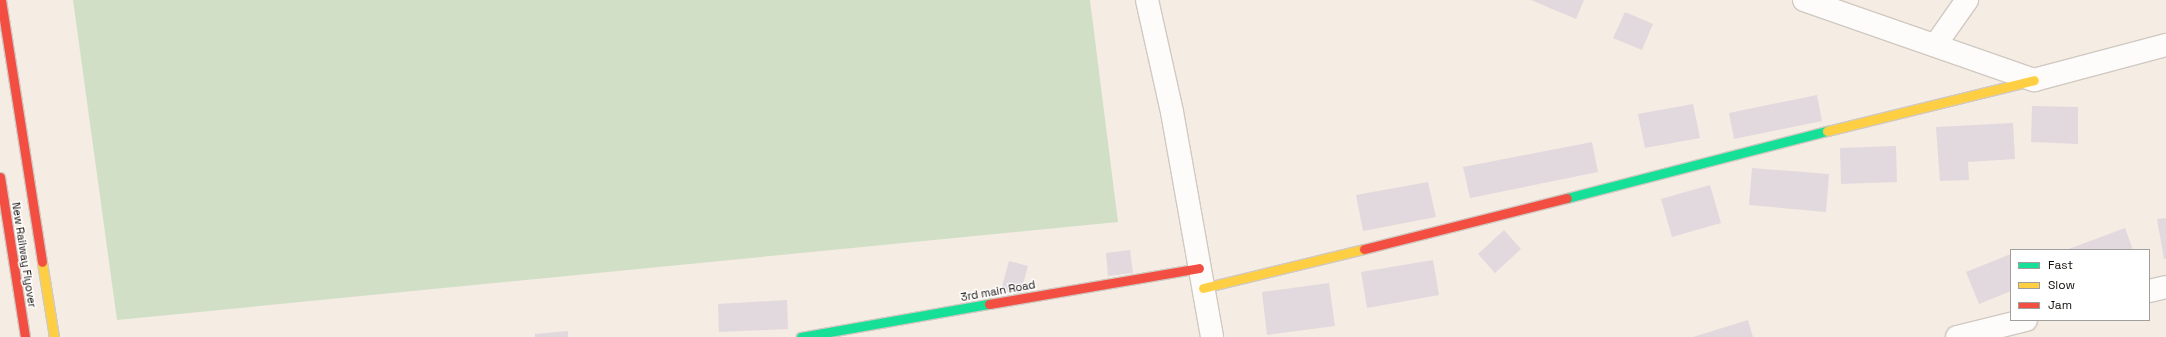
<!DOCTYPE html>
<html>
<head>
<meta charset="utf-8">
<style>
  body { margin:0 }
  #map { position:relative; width:2166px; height:337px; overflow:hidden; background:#f5ece3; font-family:"Space Grotesk",sans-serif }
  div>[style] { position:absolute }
  .green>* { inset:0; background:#d2dfc7 }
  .building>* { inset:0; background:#e1d9de }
  .roads { filter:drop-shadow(1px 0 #d0c9c2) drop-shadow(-1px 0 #d0c9c2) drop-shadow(0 1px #d0c9c2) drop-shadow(0 -1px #d0c9c2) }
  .street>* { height:22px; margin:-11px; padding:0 11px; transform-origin:11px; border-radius:11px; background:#fefcfb }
  .fast>* { height:9px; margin:-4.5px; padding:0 4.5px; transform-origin:4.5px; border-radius:4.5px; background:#16e098 }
  .slow>* { height:9px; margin:-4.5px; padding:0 4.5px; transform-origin:4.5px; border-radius:4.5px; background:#ffcf43 }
  .jam>* { height:9px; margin:-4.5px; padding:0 4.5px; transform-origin:4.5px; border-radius:4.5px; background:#f24e42 }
  span { translate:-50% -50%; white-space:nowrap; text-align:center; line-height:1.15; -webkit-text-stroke:3px #fff; paint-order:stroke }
  .street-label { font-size:11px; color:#140e09 }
  .legend { position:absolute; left:2010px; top:249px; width:140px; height:72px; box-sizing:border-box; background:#fff; border:1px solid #a19f9d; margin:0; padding:5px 7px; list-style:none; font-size:12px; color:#140e09 }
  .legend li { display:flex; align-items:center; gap:8px; height:20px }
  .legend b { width:20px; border:1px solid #a19f9d }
</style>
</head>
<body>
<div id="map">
  <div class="green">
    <i style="clip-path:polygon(73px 0,1090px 0,1118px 222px,117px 320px)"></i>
  </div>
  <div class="building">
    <i style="clip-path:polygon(1531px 0,1584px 0,1576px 19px)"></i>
    <i style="clip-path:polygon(1625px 12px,1653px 24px,1642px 50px,1613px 38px)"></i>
    <i style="clip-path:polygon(1817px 95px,1822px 121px,1734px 139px,1729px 113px)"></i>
    <i style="clip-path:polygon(1693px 104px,1700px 138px,1645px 148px,1638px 114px)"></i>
    <i style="clip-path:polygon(2032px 106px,2078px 107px,2078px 144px,2031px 142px)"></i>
    <i style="clip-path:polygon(2013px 123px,2015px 159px,1968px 162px,1969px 180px,1940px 181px,1936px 127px)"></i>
    <i style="clip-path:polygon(1592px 142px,1598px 172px,1470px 198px,1463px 167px)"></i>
    <i style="clip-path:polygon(1896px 146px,1897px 182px,1841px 184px,1840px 148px)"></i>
    <i style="clip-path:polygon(1752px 168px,1829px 174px,1826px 212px,1749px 205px)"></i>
    <i style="clip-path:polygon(1428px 182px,1436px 217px,1363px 231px,1356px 195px)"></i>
    <i style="clip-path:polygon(1710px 185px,1721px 223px,1672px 237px,1661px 199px)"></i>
    <i style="clip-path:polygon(2166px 218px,2166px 259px,2164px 259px,2157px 219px)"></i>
    <i style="clip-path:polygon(2125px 228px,2133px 250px,2066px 250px)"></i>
    <i style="clip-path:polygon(1504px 230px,1521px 249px,1495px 273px,1478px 254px)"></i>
    <i style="clip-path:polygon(1130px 250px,1133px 273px,1108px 276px,1106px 253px)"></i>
    <i style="clip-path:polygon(2011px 254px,2011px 291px,1979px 304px,1966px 272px)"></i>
    <i style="clip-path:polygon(1433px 260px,1439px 295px,1367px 308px,1361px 272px)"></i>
    <i style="clip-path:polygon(1009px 261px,1028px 266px,1020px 295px,1001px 290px)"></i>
    <i style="clip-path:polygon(1329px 283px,1335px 326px,1267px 335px,1262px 292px)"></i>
    <i style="clip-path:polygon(787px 300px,788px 329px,719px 332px,718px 304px)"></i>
    <i style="clip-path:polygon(1748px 320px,1753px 337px,1693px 337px)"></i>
    <i style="clip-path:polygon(568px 331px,568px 337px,535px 337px,535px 334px)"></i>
  </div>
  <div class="roads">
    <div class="street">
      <i style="left:1147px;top:0;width:115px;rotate:77.4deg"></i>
      <i style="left:1172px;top:112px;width:229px;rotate:79.9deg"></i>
      <i style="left:1804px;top:0;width:244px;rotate:19.2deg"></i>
      <i style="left:2034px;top:80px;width:137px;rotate:-14.9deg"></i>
      <i style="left:1936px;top:44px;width:54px;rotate:-54.8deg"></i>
      <i style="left:2149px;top:291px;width:17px;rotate:-13deg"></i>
      <i style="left:1957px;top:337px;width:71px;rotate:-13.8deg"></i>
    </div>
    <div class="fast">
      <i style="left:1567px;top:198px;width:268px;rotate:-14.5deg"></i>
      <i style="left:801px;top:337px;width:191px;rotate:-10deg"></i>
    </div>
    <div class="slow">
      <i style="left:1827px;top:131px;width:213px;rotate:-13.8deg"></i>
      <i style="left:42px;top:262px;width:76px;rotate:80.9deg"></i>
      <i style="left:1203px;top:288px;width:166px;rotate:-13.6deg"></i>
    </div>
    <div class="jam">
      <i style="left:1px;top:0;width:265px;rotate:81.1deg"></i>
      <i style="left:0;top:177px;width:162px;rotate:81.1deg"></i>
      <i style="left:1364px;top:249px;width:209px;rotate:-14.1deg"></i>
      <i style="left:989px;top:304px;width:213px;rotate:-9.7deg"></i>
    </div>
  </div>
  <div class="street-label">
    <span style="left:24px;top:255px;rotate:81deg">New Railway Flyover</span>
    <span style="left:998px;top:291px;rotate:-10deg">3rd main Road</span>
  </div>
  <ul class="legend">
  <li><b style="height:5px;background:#16e098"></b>Fast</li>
  <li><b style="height:5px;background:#ffcf43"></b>Slow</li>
  <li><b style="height:5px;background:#f24e42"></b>Jam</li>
  </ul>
</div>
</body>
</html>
